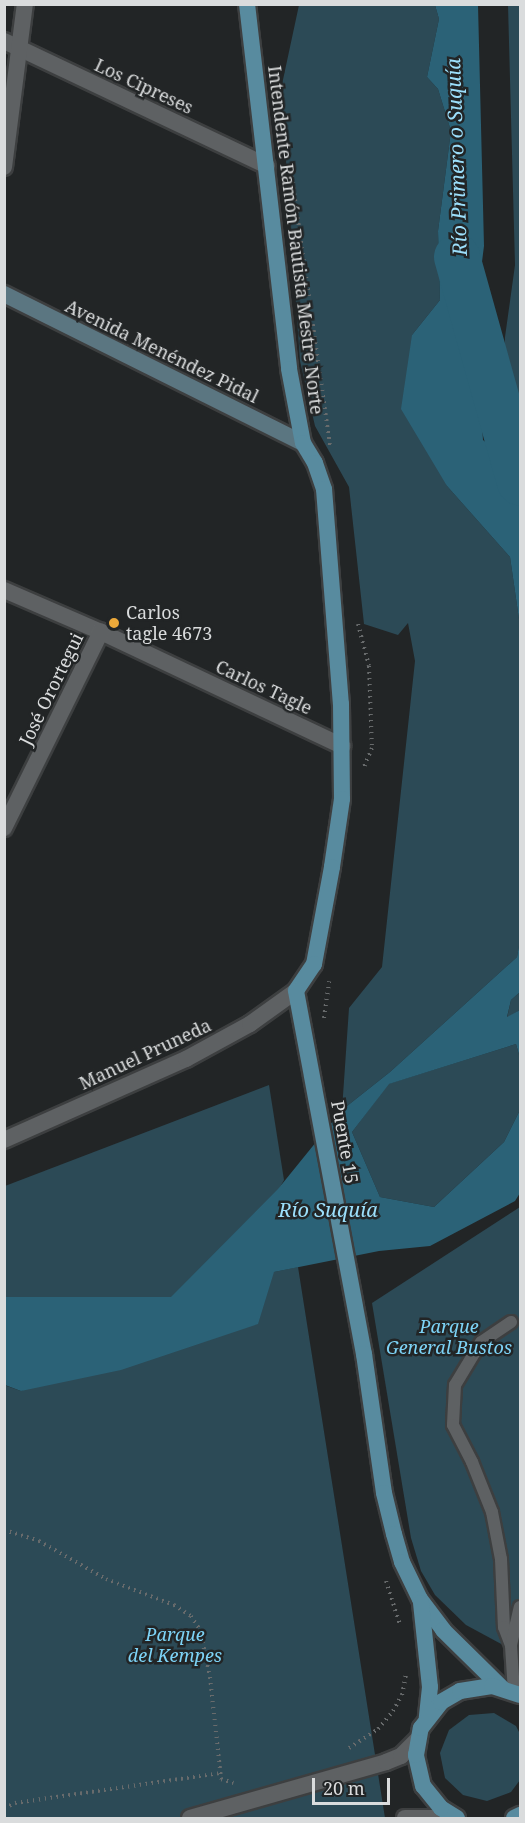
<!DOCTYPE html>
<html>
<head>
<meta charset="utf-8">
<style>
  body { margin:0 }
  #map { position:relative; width:525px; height:1823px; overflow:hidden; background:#222526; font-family:"Noto Serif",serif }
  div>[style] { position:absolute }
  .green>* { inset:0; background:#2c4a56 }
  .water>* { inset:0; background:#2b6277 }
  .river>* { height:46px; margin:-23px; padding:0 23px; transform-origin:23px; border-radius:23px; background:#2b6277 }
  .path>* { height:4px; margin-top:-2px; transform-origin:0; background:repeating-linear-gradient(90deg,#686b6c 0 1.5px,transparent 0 6px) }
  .roads { filter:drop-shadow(2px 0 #3d3f40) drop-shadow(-2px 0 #3d3f40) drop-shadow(0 2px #3d3f40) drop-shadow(0 -2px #3d3f40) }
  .service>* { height:12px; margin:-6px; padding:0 6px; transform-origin:6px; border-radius:6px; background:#5e6163 }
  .minor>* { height:16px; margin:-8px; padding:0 8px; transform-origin:8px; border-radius:8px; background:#5e6163 }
  .secondary>* { height:16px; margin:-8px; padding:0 8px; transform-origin:8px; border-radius:8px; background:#5b7681 }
  .primary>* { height:16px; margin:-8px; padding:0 8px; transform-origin:8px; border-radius:8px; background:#588b9f }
  .dots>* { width:16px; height:16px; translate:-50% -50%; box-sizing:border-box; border:3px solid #222526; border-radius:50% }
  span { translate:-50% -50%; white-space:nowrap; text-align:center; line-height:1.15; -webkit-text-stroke:5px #222526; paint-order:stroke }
  .street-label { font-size:18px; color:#dadcdd }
  .poi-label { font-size:18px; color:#dadcdd }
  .left { translate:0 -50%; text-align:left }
  .park-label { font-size:18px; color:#7dd3f6; font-style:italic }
  .water-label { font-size:20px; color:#9cdffb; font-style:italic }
  .frame { position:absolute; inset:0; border:6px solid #dadcdd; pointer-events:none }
  .scale { position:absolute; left:312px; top:1778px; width:78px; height:27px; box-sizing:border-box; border:3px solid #dadcdd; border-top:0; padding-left:8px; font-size:18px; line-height:21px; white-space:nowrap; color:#dadcdd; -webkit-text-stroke:4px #222526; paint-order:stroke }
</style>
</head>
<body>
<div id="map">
  <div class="green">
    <i style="clip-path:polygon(520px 4px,520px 416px,503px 402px,505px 337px,515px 265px,508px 5px)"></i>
    <i style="clip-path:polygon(299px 5px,435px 5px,439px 19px,427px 77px,438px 89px,451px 131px,438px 231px,440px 300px,412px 335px,447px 486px,510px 557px,520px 626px,520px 940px,517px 957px,390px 1072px,342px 1110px,349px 1008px,382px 967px,415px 661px,408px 623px,398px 635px,364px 624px,349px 487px,315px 426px,300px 361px,281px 89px)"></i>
    <i style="clip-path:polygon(520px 992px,520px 1010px,507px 1018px,511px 1000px)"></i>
    <i style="clip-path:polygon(516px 1044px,520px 1058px,520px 1110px,504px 1142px,434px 1207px,380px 1197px,352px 1132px,388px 1084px)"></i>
    <i style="clip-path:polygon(269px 1085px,284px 1180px,279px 1189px,171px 1298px,5px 1297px,5px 1186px)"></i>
    <i style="clip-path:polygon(520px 1207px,520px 1654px,466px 1625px,435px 1595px,421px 1571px,411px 1538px,372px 1303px)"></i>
    <i style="clip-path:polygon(298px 1267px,385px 1818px,5px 1818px,4px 1385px,21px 1391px,274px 1272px)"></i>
    <i style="clip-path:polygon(494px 1713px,516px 1726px,520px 1734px,520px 1780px,511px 1792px,487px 1801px,463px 1795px,445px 1778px,440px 1753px,449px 1730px,469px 1715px)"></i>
  </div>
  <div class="water">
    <i style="clip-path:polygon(435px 5px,478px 5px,484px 246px,475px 317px,483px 440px,520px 471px,520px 626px,510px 557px,447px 486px,401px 409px,412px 335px,440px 300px,438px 231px,451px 131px,438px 89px,427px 77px,439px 19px)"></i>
    <i style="clip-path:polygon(520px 940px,520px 992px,511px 1000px,507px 1017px,520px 1010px,520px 1058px,516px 1044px,389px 1084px,352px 1132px,380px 1197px,434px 1207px,504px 1142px,520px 1110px,520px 1193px,515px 1201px,430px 1246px,379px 1251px,274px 1272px,258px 1324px,121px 1370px,21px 1391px,5px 1385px,4px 1297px,171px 1297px,278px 1189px,342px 1110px,390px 1072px,517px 957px)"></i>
  </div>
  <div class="river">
    <i style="left:457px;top:257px;width:234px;rotate:74.4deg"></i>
  </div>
  <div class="path">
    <i style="left:290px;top:164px;width:284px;rotate:81.9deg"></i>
    <i style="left:358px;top:624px;width:43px;rotate:75.3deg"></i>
    <i style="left:369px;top:666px;width:82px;rotate:87.9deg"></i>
    <i style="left:372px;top:748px;width:21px;rotate:113deg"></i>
    <i style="left:324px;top:1018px;width:37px;rotate:-82deg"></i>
    <i style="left:4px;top:1530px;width:37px;rotate:17deg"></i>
    <i style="left:39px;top:1541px;width:77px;rotate:29.6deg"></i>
    <i style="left:106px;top:1579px;width:73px;rotate:20.9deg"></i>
    <i style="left:174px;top:1605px;width:20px;rotate:33deg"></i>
    <i style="left:191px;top:1616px;width:17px;rotate:57deg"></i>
    <i style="left:200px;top:1630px;width:48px;rotate:78deg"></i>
    <i style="left:210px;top:1677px;width:103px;rotate:83.8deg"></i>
    <i style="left:221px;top:1779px;width:13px;rotate:18deg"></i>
    <i style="left:386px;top:1581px;width:46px;rotate:72.3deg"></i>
    <i style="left:349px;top:1748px;width:35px;rotate:-33deg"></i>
    <i style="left:378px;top:1729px;width:23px;rotate:-50deg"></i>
    <i style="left:393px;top:1711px;width:18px;rotate:-61deg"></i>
    <i style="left:402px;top:1695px;width:21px;rotate:-79deg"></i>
    <i style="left:4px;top:1808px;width:12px;rotate:-24deg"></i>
    <i style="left:15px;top:1803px;width:207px;rotate:-8.3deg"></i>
  </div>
  <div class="roads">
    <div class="service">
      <i style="left:511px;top:1322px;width:36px;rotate:146deg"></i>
      <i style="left:481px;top:1342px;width:50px;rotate:121.2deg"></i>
      <i style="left:455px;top:1385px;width:40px;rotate:92.9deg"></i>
      <i style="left:453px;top:1425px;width:42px;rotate:62.8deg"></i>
      <i style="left:472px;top:1462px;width:54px;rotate:68.2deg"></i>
      <i style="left:492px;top:1512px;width:48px;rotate:79.2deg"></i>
      <i style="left:501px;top:1559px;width:68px;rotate:87.5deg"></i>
      <i style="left:504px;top:1627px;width:19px;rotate:69deg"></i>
      <i style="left:514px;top:1692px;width:47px;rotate:-93.7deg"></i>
      <i style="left:511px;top:1645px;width:39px;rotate:-77deg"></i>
    </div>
    <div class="minor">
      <i style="left:4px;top:41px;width:291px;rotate:25.4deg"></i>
      <i style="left:4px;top:167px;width:164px;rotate:-82.7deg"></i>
      <i style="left:4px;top:590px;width:106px;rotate:23.4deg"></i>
      <i style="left:101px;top:632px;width:267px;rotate:25.3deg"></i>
      <i style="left:4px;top:828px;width:219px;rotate:-63.7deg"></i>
      <i style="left:4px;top:1140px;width:199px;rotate:-24deg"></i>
      <i style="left:186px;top:1059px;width:73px;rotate:-28.7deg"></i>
      <i style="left:250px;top:1024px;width:57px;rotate:-35.7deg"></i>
      <i style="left:190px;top:1818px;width:204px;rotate:-15.9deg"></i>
      <i style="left:386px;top:1762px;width:16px;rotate:-22deg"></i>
      <i style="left:401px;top:1756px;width:24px;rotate:-45deg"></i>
      <i style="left:405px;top:1818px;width:33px"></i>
    </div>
    <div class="secondary">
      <i style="left:4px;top:294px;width:334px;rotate:26.5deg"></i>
    </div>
    <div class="primary">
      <i style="left:247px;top:4px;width:367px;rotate:83.4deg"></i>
      <i style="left:289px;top:369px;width:75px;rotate:79.3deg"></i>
      <i style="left:303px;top:443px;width:23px;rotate:59deg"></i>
      <i style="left:315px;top:463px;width:28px;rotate:71deg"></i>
      <i style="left:324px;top:489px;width:216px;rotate:85.5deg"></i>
      <i style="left:341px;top:704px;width:95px;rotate:89.4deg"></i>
      <i style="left:342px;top:799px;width:69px;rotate:98.4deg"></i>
      <i style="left:332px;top:867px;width:99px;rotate:100.5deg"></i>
      <i style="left:314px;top:964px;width:32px;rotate:124deg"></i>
      <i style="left:296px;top:991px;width:369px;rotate:79.4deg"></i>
      <i style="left:364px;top:1354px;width:140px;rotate:81.8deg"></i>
      <i style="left:384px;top:1493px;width:42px;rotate:76.3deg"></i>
      <i style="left:394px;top:1534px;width:29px;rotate:74deg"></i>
      <i style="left:402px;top:1562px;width:41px;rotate:64.1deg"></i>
      <i style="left:420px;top:1599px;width:39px;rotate:53deg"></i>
      <i style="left:443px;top:1630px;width:83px;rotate:44.5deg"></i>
      <i style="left:421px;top:1603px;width:84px;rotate:83.9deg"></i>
      <i style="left:430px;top:1687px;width:31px;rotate:96deg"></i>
      <i style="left:457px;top:1818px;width:19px;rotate:-148deg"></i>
      <i style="left:441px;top:1808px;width:28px;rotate:-129deg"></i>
      <i style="left:423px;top:1786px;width:32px;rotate:-103deg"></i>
      <i style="left:416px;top:1755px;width:27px;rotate:-80deg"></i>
      <i style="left:421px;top:1728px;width:33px;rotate:-52deg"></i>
      <i style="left:441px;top:1702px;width:22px;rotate:-30deg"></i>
      <i style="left:460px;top:1691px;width:32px;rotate:-9deg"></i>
      <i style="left:492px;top:1686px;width:29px;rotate:18deg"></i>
      <i style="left:514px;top:1818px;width:7px;rotate:-27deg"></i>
    </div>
  </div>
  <div class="dots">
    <i style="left:114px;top:623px;background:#eca93a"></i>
  </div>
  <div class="street-label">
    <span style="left:144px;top:86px;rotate:25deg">Los Cipreses</span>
    <span style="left:296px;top:240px;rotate:83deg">Intendente Ramón Bautista Mestre Norte</span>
    <span style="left:162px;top:351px;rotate:26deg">Avenida Menéndez Pidal</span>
    <span style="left:264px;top:687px;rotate:25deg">Carlos Tagle</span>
    <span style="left:51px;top:689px;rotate:-64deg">José Orortegui</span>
    <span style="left:145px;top:1054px;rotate:-25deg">Manuel Pruneda</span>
    <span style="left:345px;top:1142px;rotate:80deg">Puente 15</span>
  </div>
  <div class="poi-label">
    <span class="left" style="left:126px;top:623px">Carlos<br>tagle 4673</span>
  </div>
  <div class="park-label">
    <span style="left:449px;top:1337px">Parque<br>General Bustos</span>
    <span style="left:175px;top:1645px">Parque<br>del Kempes</span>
  </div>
  <div class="water-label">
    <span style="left:456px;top:157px;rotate:-92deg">Río Primero o Suquía</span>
    <span style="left:328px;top:1209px">Río Suquía</span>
  </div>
  <div class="frame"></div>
  <div class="scale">20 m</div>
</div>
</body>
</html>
